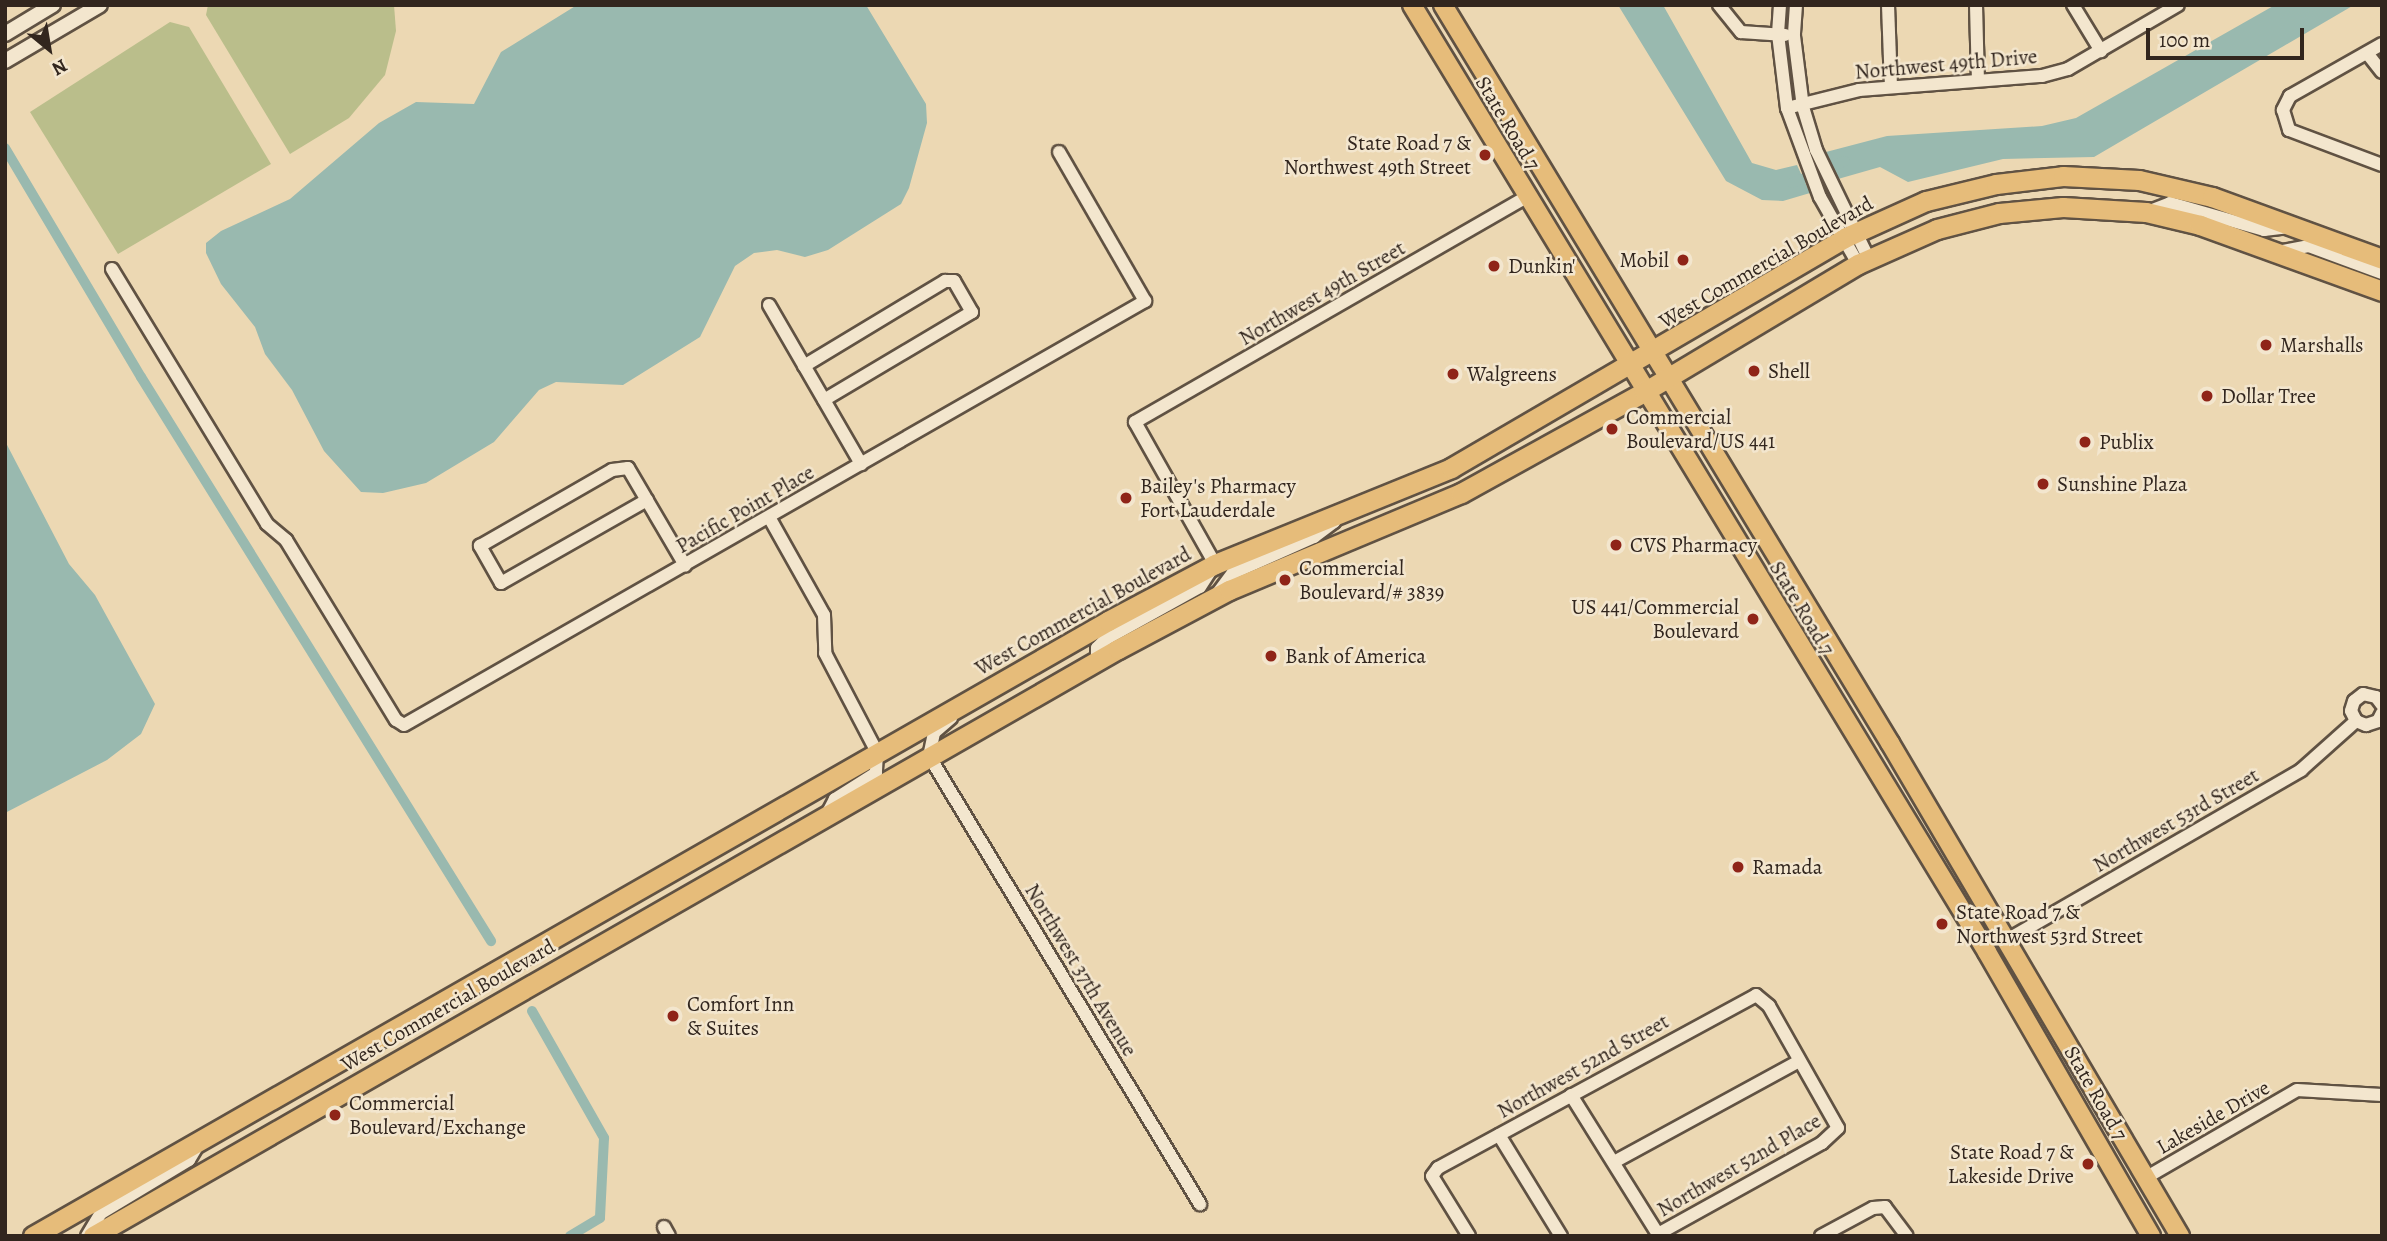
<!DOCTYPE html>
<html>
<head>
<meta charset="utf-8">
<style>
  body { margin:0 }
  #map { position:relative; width:2387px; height:1241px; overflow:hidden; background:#ecd8b3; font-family:Alegreya,serif }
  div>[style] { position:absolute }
  .green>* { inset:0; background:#babe8b }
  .water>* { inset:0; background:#99b9af }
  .canal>* { height:10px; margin:-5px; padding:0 5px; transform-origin:5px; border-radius:5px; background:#99b9af }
  .roads { filter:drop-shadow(2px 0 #605243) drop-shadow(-2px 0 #605243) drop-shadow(0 2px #605243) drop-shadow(0 -2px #605243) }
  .minor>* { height:12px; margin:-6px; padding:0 6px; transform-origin:6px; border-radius:6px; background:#f3e6ce }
  .tertiary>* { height:14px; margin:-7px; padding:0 7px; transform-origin:7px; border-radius:7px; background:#f3e6ce }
  .primary>* { height:18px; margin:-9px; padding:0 9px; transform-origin:9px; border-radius:9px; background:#e6bc7a }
  .trunk>* { height:19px; margin:-9.5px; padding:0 9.5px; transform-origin:9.5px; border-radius:9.5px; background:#e6bc7a }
  .dots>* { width:19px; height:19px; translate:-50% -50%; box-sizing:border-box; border:4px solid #f3e6ce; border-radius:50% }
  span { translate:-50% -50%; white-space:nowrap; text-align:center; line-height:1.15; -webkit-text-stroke:5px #f3e6ce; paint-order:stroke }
  .street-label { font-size:21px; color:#32261e }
  .poi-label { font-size:21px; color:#32261e }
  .right { translate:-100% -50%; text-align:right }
  .left { translate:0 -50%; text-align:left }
  .frame { position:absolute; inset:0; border:7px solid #32261e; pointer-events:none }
  .north { position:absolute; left:14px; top:14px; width:70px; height:70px; -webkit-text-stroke:5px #f3e6ce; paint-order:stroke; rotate:150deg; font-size:19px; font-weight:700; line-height:28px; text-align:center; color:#32261e }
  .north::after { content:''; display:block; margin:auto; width:24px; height:32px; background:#32261e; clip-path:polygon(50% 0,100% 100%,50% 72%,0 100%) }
  .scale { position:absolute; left:2146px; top:28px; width:158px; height:32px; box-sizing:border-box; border:4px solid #32261e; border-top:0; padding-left:9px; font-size:21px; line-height:24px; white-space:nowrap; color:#32261e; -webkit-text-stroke:5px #f3e6ce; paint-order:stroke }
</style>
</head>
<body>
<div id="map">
  <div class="green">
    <i style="clip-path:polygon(208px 5px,394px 5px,396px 31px,385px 75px,349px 118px,290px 154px,206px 15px)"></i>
    <i style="clip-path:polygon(170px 22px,189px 27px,271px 164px,118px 254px,30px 112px)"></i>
  </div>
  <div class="water">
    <i style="clip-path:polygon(577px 5px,866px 5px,926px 104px,927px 123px,909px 188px,901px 204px,828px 250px,805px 257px,777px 250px,754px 253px,735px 266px,700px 337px,623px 385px,556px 382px,539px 390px,494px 442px,426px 483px,383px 493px,361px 492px,324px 451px,292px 390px,265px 354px,255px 327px,221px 284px,206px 253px,206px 243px,221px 231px,290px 199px,379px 123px,416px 102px,474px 104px,501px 52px)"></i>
    <i style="clip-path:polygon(1618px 5px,1663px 5px,1752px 163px,1776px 170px,1797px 165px,1810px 193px,1783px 201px,1762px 200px,1726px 181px)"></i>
    <i style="clip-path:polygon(2275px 5px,2354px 5px,2094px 157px,2003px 159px,1908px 182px,1880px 167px,1838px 179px,1826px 152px,1887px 136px,2042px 126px,2076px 118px)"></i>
    <i style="clip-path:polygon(5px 441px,69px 564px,95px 595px,155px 704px,141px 734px,107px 760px,5px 813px)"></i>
  </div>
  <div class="canal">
    <i style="left:5px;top:148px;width:266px;rotate:59.3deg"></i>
    <i style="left:141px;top:377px;width:664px;rotate:58.18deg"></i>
    <i style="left:1792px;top:183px;width:57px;rotate:-22.5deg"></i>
    <i style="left:532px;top:1011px;width:146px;rotate:60.4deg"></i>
    <i style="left:604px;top:1138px;width:80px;rotate:92.9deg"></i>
    <i style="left:600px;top:1218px;width:35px;rotate:149deg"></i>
  </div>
  <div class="roads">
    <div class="minor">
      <i style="left:1719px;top:5px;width:35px;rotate:51deg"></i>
      <i style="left:1741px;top:32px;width:44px;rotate:3.9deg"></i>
      <i style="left:1780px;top:5px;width:29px;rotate:94deg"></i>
      <i style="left:1778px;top:34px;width:75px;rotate:83.1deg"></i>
      <i style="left:1787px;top:108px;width:95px;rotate:69.7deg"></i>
      <i style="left:1820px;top:197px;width:77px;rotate:60.4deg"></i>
      <i style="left:1796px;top:5px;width:31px;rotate:94deg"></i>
      <i style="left:1794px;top:36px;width:72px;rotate:82.8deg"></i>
      <i style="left:1803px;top:107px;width:45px;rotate:73.2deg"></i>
      <i style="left:1816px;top:150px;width:121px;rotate:64.1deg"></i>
      <i style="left:1888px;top:5px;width:81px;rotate:87.9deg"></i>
      <i style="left:1976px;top:5px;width:75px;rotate:88.5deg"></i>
      <i style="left:2073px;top:5px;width:54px;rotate:58.7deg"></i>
      <i style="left:2382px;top:44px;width:106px;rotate:150.5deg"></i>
      <i style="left:2290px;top:96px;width:16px;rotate:117deg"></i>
      <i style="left:2283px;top:110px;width:21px;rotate:73deg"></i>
      <i style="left:2289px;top:130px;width:99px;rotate:20.6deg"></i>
      <i style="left:2367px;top:53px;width:24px;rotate:52deg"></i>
      <i style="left:1787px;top:108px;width:74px;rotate:-14deg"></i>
      <i style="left:1859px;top:90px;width:184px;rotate:-4.4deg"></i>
      <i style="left:2042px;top:76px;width:27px;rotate:-15deg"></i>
      <i style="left:2068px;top:69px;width:127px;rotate:-30.2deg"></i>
      <i style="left:2147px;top:212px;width:25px;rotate:-21deg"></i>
      <i style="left:2170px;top:203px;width:98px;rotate:16deg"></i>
      <i style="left:2264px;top:230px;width:23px;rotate:-7deg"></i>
      <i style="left:2278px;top:252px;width:32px;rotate:-11deg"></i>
      <i style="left:2309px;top:246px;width:78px;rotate:20.3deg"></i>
      <i style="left:112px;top:269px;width:298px;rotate:58.7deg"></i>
      <i style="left:267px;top:524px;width:25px;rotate:40deg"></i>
      <i style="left:286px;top:540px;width:211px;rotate:58.6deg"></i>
      <i style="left:396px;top:720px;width:9px;rotate:32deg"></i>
      <i style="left:404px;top:725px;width:854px;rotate:-29.78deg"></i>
      <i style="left:1145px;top:301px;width:172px;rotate:-120deg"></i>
      <i style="left:769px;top:305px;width:184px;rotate:59.9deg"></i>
      <i style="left:804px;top:366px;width:165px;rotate:-31.1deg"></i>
      <i style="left:945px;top:281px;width:9px"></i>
      <i style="left:954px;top:281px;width:36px;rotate:60deg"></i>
      <i style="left:972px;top:312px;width:172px;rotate:149.3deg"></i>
      <i style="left:647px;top:500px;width:168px;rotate:150.4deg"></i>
      <i style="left:501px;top:583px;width:43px;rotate:-119.6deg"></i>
      <i style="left:480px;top:546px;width:152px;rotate:-29.9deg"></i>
      <i style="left:612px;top:470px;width:16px;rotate:-7deg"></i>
      <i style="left:628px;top:468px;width:113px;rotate:59.6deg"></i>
      <i style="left:769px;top:517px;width:112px;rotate:60.7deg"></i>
      <i style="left:824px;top:615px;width:38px;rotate:88deg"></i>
      <i style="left:825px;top:653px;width:112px;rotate:62.3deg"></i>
      <i style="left:877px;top:752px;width:21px;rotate:93deg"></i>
      <i style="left:876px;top:773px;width:49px;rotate:147.6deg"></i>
      <i style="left:835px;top:799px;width:17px;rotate:118deg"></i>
      <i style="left:1217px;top:594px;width:26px;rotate:-53deg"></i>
      <i style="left:1233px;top:573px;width:89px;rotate:-24deg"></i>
      <i style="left:1314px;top:537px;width:25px;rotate:-37deg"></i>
      <i style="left:1334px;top:522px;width:6px;rotate:-108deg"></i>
      <i style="left:1097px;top:661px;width:13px;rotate:-90deg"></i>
      <i style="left:1097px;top:648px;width:13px;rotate:-45deg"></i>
      <i style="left:1106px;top:639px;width:107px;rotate:-29deg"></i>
      <i style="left:1200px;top:587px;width:27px;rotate:-57deg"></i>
      <i style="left:1215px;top:564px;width:163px;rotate:-119.4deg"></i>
      <i style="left:1135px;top:422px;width:451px;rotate:-29.9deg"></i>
      <i style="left:2382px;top:705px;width:10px;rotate:-127deg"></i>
      <i style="left:2376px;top:697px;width:13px;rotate:-167deg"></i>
      <i style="left:2363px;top:694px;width:11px;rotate:142deg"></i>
      <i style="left:2354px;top:701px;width:10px;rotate:107deg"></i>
      <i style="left:2351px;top:711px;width:11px;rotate:63deg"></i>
      <i style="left:2356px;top:721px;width:11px;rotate:22deg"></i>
      <i style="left:2366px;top:725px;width:13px;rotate:-18deg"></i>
      <i style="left:2378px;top:721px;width:9px;rotate:-63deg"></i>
      <i style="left:951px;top:718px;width:23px;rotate:139deg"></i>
      <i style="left:934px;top:733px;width:24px;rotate:102deg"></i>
      <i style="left:929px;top:756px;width:524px;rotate:58.83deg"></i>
      <i style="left:2007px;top:940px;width:340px;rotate:-30deg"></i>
      <i style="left:2301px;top:770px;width:74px;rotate:-41.7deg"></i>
      <i style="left:1571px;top:1095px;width:166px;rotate:58deg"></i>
      <i style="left:1499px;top:1135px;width:119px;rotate:58.5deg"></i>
      <i style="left:1614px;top:1162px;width:211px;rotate:-28.6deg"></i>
      <i style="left:2147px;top:1177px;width:173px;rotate:-30.1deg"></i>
      <i style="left:2297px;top:1090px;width:85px;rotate:3.4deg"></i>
      <i style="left:664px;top:1227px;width:10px;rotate:61deg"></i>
      <i style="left:87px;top:1236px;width:27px;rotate:-59deg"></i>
      <i style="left:101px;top:1213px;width:103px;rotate:-31.1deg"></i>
      <i style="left:189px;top:1160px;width:21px;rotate:-59deg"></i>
      <i style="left:1469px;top:1236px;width:70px;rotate:-121.7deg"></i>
      <i style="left:1432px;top:1176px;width:10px;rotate:-53deg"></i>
      <i style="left:1438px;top:1168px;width:362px;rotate:-28.5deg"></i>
      <i style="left:1756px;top:995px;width:17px;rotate:40deg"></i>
      <i style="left:1769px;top:1006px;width:140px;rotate:60.5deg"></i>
      <i style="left:1838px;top:1128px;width:22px;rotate:137deg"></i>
      <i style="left:1822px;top:1143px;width:188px;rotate:151deg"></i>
      <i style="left:1821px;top:1236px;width:59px;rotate:-28.3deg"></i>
      <i style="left:1873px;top:1208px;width:12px;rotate:-5deg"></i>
      <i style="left:1885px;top:1207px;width:36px;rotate:53deg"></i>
    </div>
    <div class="tertiary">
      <i style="left:5px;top:34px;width:56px;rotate:-31.1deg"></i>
      <i style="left:5px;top:61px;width:110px;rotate:-30.5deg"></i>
    </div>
    <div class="primary">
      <i style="left:1412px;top:5px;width:1108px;rotate:58.73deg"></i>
      <i style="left:1987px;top:952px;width:328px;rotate:60deg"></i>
      <i style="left:1443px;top:5px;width:863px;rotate:58.8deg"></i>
      <i style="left:1890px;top:743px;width:572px;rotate:59.53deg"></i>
    </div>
    <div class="trunk">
      <i style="left:33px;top:1236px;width:1238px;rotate:-29.77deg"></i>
      <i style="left:1108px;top:621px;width:121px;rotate:-28deg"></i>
      <i style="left:1215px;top:564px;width:255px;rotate:-22.1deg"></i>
      <i style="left:1451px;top:468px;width:455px;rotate:-30.3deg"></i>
      <i style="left:1844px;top:238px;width:90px;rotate:-24.3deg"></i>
      <i style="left:1926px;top:201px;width:72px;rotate:-13.7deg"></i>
      <i style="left:1996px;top:184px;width:67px;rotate:-6.8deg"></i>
      <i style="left:2063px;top:176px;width:76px;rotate:3deg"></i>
      <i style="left:2139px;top:180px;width:75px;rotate:13.1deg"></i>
      <i style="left:2212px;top:197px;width:181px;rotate:20deg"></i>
      <i style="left:93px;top:1236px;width:1181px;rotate:-29.8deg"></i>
      <i style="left:1118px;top:649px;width:126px;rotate:-28deg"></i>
      <i style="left:1229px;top:590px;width:251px;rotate:-22.7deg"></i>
      <i style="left:1461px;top:493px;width:209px;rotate:-28.9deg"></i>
      <i style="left:1644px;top:392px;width:249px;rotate:-30.9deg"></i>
      <i style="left:1858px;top:264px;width:86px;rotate:-23.9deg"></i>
      <i style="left:1937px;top:229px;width:64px;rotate:-14.5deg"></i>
      <i style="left:1999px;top:213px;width:64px;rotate:-5.4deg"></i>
      <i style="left:2063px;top:207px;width:83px;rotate:3.4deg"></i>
      <i style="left:2146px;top:212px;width:56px;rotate:13.5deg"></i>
      <i style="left:2200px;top:225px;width:194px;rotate:19.9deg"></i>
    </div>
  </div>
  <div class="dots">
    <i style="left:1485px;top:155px;background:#8f2418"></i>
    <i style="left:1683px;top:260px;background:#8f2418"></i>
    <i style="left:1494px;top:266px;background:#8f2418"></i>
    <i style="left:2266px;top:345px;background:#8f2418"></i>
    <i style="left:1754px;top:371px;background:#8f2418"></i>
    <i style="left:1453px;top:374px;background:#8f2418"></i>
    <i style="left:2207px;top:396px;background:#8f2418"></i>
    <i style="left:1612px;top:429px;background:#8f2418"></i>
    <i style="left:2085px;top:442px;background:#8f2418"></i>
    <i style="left:2043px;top:484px;background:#8f2418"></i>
    <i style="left:1126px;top:498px;background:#8f2418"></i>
    <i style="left:1616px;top:545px;background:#8f2418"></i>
    <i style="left:1285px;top:580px;background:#8f2418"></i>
    <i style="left:1753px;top:619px;background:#8f2418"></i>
    <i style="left:1271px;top:656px;background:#8f2418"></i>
    <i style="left:1738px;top:867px;background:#8f2418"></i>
    <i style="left:1942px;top:924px;background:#8f2418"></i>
    <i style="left:673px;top:1016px;background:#8f2418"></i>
    <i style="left:335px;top:1115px;background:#8f2418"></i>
    <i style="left:2088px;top:1164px;background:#8f2418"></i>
  </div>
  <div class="street-label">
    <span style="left:1946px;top:64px;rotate:-5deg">Northwest 49th Drive</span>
    <span style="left:1508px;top:123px;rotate:59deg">State Road 7</span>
    <span style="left:1766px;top:262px;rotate:-30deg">West Commercial Boulevard</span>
    <span style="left:1322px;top:293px;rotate:-30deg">Northwest 49th Street</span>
    <span style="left:745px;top:509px;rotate:-30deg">Pacific Point Place</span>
    <span style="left:1802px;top:608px;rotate:59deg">State Road 7</span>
    <span style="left:1083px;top:611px;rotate:-29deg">West Commercial Boulevard</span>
    <span style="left:2176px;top:820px;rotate:-30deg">Northwest 53rd Street</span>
    <span style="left:1081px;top:970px;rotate:59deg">Northwest 37th Avenue</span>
    <span style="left:448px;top:1005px;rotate:-30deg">West Commercial Boulevard</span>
    <span style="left:1583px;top:1066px;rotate:-29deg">Northwest 52nd Street</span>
    <span style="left:2096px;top:1093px;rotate:60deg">State Road 7</span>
    <span style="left:2213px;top:1117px;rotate:-30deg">Lakeside Drive</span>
    <span style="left:1739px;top:1165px;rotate:-30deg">Northwest 52nd Place</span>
  </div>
  <div class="poi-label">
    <span class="right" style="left:1471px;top:155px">State Road 7 &amp;<br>Northwest 49th Street</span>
    <span class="right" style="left:1669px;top:260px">Mobil</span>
    <span class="left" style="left:1508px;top:266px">Dunkin'</span>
    <span class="left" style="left:2280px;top:345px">Marshalls</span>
    <span class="left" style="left:1768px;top:371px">Shell</span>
    <span class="left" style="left:1467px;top:374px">Walgreens</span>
    <span class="left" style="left:2221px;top:396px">Dollar Tree</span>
    <span class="left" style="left:1626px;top:429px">Commercial<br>Boulevard/US 441</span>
    <span class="left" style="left:2099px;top:442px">Publix</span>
    <span class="left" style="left:2057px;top:484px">Sunshine Plaza</span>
    <span class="left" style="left:1140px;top:498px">Bailey's Pharmacy<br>Fort Lauderdale</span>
    <span class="left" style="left:1630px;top:545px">CVS Pharmacy</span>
    <span class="left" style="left:1299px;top:580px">Commercial<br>Boulevard/# 3839</span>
    <span class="right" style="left:1739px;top:619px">US 441/Commercial<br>Boulevard</span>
    <span class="left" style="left:1285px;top:656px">Bank of America</span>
    <span class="left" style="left:1752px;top:867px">Ramada</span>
    <span class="left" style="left:1956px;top:924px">State Road 7 &amp;<br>Northwest 53rd Street</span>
    <span class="left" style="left:687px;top:1016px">Comfort Inn<br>&amp; Suites</span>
    <span class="left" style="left:349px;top:1115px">Commercial<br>Boulevard/Exchange</span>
    <span class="right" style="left:2074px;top:1164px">State Road 7 &amp;<br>Lakeside Drive</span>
  </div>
  <div class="frame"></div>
  <div class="north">N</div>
  <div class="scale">100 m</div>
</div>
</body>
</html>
